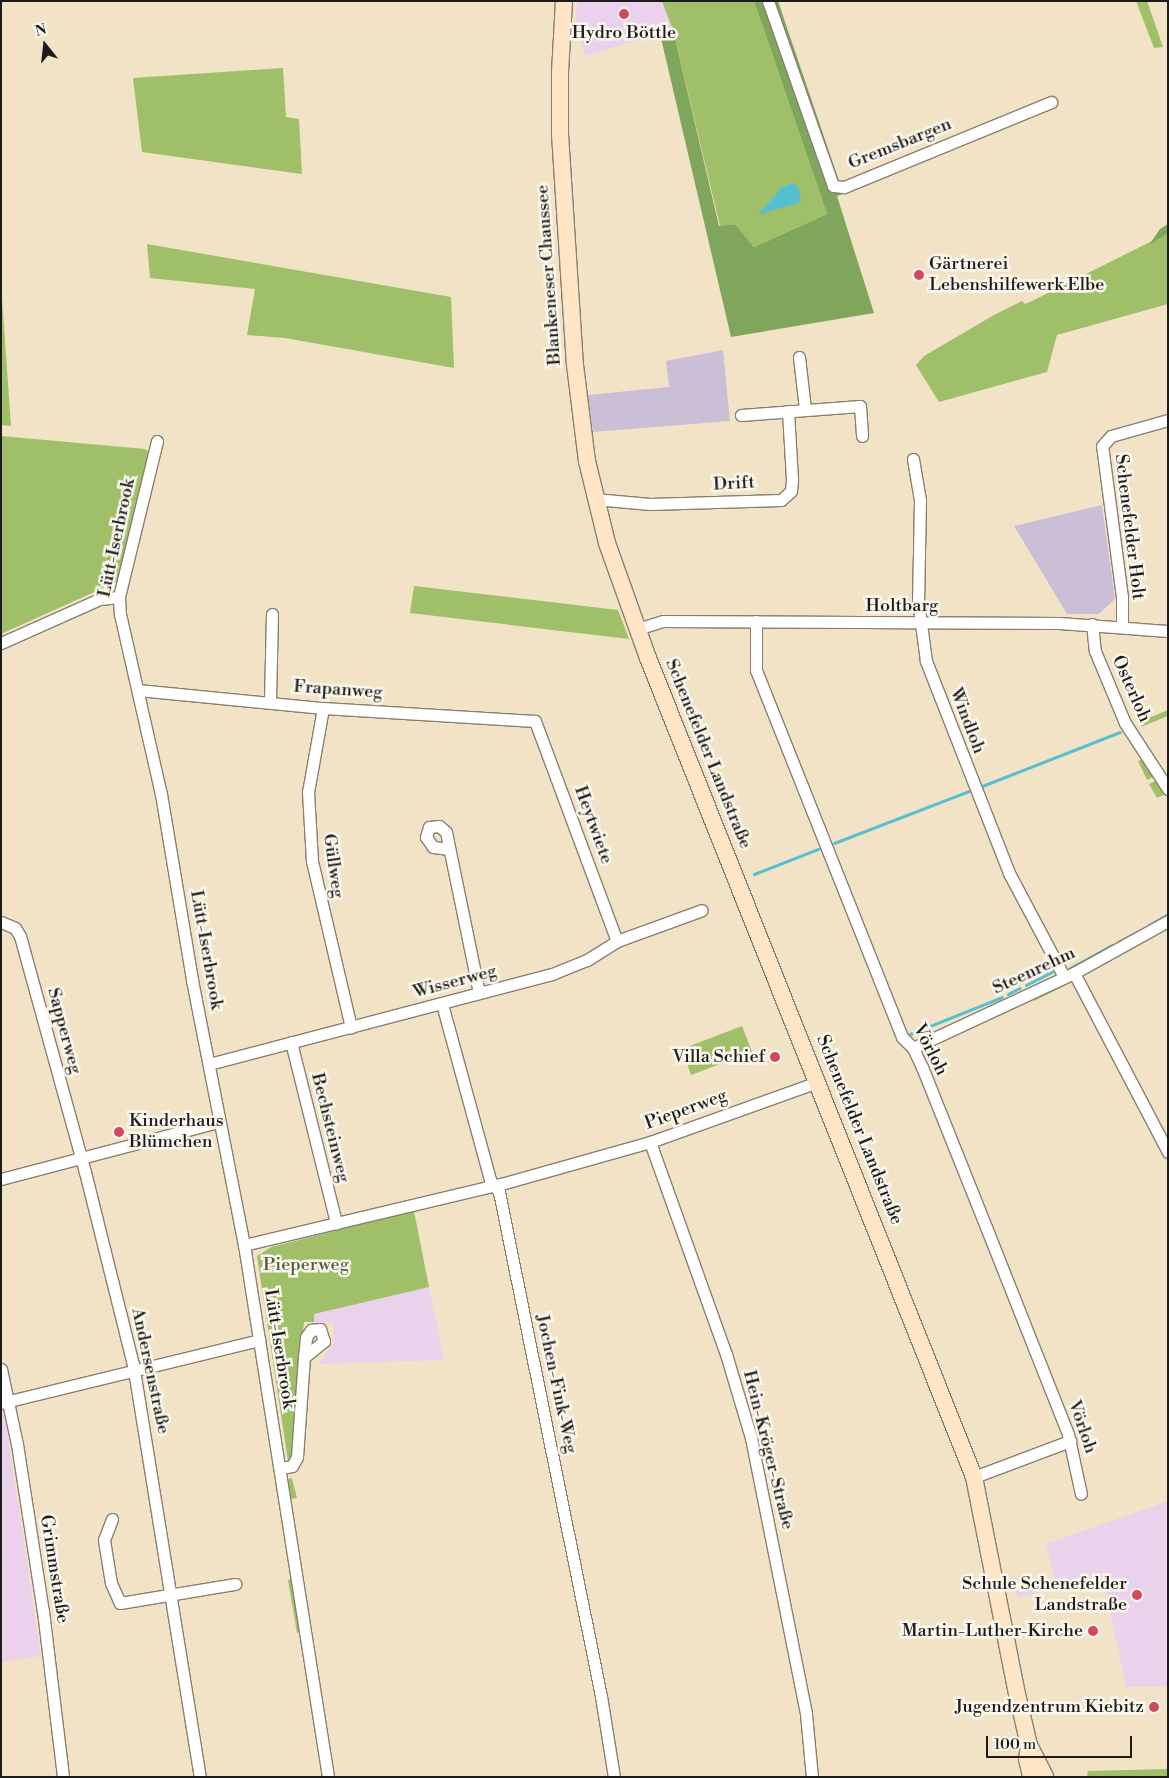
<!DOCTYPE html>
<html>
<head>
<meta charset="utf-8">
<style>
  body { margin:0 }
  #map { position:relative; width:1169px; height:1778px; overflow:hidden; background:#f2e3c7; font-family:"Libre Bodoni",serif }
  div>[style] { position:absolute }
  .built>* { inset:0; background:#ead1ec }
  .industrial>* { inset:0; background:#cabfd6 }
  .green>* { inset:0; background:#9fbf68 }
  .forest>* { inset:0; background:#7fa65c }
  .water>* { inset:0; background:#56c0d1 }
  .stream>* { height:3px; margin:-1.5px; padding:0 1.5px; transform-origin:1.5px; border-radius:1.5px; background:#56c0d1 }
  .roads { filter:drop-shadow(1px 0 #878072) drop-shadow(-1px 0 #878072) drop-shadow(0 1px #878072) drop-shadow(0 -1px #878072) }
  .street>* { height:11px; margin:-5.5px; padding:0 5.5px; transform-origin:5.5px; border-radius:5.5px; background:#fff }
  .secondary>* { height:16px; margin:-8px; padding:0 8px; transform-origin:8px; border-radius:8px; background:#fde5c5 }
  .dots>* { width:14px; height:14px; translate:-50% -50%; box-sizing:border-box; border:2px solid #fbf7ec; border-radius:50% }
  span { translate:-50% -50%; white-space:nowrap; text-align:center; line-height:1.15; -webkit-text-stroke:5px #fbf7ec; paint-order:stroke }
  .poi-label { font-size:18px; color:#1c1c1c }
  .left { translate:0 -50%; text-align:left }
  .right { translate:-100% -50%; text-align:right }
  .street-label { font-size:18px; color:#1c1c1c }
  .park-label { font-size:18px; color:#505d3a }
  .frame { position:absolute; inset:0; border:2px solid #1c1c1c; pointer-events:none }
  .north { position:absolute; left:20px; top:20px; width:50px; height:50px; -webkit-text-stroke:4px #fbf7ec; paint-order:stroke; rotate:344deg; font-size:14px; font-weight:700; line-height:20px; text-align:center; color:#1c1c1c }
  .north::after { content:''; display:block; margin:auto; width:18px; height:22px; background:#1c1c1c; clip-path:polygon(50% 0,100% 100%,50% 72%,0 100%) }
  .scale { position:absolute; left:986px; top:1736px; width:146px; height:22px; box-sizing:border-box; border:2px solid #1c1c1c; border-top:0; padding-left:6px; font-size:15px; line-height:18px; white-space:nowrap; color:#1c1c1c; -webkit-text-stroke:4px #fbf7ec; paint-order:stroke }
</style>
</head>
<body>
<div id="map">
  <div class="built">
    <i style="clip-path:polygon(577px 1px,662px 1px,673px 30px,585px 56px,576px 27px)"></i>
    <i style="clip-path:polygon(429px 1287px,444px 1360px,319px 1364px,333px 1343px,334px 1323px,314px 1322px,314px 1314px)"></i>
    <i style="clip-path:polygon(1px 1413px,5px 1417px,41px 1656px,1px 1662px)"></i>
    <i style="clip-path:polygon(1168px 1501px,1168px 1687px,1126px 1687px,1103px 1577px,1018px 1598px,1016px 1591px,1055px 1581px,1046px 1544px)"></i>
  </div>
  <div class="industrial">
    <i style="clip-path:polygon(723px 350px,730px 421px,593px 432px,588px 395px,669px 387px,666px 361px)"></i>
    <i style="clip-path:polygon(1102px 505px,1115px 599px,1099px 614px,1067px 614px,1014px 526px)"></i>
  </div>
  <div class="green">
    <i style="clip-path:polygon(662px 1px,754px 1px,827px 214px,754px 247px,735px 224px,720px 226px,673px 30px)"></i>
    <i style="clip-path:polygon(1136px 1px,1147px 1px,1163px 47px,1154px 48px)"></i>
    <i style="clip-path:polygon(283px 68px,286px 117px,299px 119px,302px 174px,142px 152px,133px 78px)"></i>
    <i style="clip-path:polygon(1168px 233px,1168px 304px,1057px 335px,1047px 372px,939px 402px,916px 365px,924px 356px,994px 315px,1022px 301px,1025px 304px,1030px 302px)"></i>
    <i style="clip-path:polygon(147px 244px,451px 297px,454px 368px,285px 338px,247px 335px,255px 289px,150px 278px)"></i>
    <i style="clip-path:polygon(1px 284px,11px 426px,1px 425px)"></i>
    <i style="clip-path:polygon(1px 436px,145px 449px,152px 455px,119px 581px,1px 634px)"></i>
    <i style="clip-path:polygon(414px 586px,618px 610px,629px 639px,410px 613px)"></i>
    <i style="clip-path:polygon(1168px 710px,1168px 716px,1141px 727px,1139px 722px)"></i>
    <i style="clip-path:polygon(1144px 759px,1155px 776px,1147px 780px,1138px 761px)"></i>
    <i style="clip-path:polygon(1157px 780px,1165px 794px,1157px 798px,1149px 784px)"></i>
    <i style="clip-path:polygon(1069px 979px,1074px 981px,1034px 1001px,1032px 996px)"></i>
    <i style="clip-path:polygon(742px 1026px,752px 1052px,691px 1075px,682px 1049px)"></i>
    <i style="clip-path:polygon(414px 1211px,429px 1287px,314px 1314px,314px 1322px,304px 1322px,292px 1455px,288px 1461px,257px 1256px,271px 1247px)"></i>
    <i style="clip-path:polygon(292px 1478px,297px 1498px,290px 1499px,287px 1479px)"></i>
    <i style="clip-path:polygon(293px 1579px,302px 1632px,297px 1633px,288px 1580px)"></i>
    <i style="clip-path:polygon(1168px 1769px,1168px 1777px,1087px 1777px,1088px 1771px)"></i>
  </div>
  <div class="forest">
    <i style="clip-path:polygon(754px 1px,778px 1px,839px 181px,843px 194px,837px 196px,874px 313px,731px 337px,660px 34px,673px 30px,719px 226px,735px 224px,754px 247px,827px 214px)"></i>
    <i style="clip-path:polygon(1168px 224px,1168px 233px,1149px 245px,1160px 229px)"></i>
  </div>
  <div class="water">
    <i style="clip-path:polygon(795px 183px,799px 189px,801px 202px,758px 215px,782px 187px)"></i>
  </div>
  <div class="stream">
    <i style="left:982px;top:786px;width:148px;rotate:-21.4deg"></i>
    <i style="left:834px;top:843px;width:145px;rotate:-21.1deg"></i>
    <i style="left:754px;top:874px;width:69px;rotate:-21.3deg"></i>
    <i style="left:1149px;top:925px;width:20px;rotate:-30deg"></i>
    <i style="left:1118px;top:942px;width:21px;rotate:-28deg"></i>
    <i style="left:1070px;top:968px;width:48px;rotate:-28.7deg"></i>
    <i style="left:1026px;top:985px;width:29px;rotate:-27deg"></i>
    <i style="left:1008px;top:994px;width:13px;rotate:-27deg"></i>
    <i style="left:910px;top:1034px;width:99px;rotate:-21.9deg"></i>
  </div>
  <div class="roads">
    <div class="street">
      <i style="left:768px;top:1px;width:196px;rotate:70.6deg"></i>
      <i style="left:833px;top:186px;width:11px;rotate:5deg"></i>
      <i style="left:844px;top:187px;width:224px;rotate:-22.3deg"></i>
      <i style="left:799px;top:357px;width:52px;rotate:83.4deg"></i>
      <i style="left:741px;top:415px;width:119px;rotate:-4.3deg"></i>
      <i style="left:860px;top:406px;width:30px;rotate:86deg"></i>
      <i style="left:157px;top:441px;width:161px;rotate:103.7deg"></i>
      <i style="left:119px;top:597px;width:17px;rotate:87deg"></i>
      <i style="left:120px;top:614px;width:185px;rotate:77.2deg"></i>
      <i style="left:161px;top:794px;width:189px;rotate:80.5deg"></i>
      <i style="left:192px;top:980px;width:276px;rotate:78.9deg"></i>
      <i style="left:245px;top:1251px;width:533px;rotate:81.03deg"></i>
      <i style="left:913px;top:459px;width:42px;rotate:80.3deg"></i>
      <i style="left:920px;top:500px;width:101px;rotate:91.1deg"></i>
      <i style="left:918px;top:601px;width:61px;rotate:82.4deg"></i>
      <i style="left:926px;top:661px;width:228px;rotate:68.6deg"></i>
      <i style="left:1009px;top:873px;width:118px;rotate:62.1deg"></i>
      <i style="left:595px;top:499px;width:55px;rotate:5.2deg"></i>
      <i style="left:650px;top:504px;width:131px;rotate:-1.7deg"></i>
      <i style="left:781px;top:500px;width:13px;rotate:-42deg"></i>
      <i style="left:791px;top:491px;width:12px;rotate:-85deg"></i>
      <i style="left:792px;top:479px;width:68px;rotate:-93.4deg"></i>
      <i style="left:756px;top:621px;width:49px;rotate:90deg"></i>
      <i style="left:756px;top:670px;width:395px;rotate:68.3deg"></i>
      <i style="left:902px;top:1037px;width:16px;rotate:45deg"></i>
      <i style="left:913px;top:1048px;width:21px;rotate:65deg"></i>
      <i style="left:922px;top:1067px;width:172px;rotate:68.2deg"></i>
      <i style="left:986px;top:1227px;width:223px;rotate:68.4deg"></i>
      <i style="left:1068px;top:1434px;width:61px;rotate:77.8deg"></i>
      <i style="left:1092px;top:624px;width:27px;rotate:84deg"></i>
      <i style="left:1095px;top:651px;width:78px;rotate:67.4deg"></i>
      <i style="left:1125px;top:723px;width:79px;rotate:56.9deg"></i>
      <i style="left:1122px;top:626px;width:29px;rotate:-90deg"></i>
      <i style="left:1122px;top:597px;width:152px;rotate:-97.5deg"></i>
      <i style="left:1102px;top:446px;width:13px;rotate:-48deg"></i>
      <i style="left:1111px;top:436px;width:59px;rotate:-15.7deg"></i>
      <i style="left:637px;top:629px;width:27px;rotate:-17deg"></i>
      <i style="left:663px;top:621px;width:396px;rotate:0.3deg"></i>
      <i style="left:1059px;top:623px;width:109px;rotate:4.2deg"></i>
      <i style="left:1px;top:643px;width:108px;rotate:-24deg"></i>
      <i style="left:100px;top:599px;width:19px;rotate:-6deg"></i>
      <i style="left:138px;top:690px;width:186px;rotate:5.6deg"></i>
      <i style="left:323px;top:708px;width:212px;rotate:3.5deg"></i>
      <i style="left:535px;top:721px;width:235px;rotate:69.6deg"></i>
      <i style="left:270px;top:701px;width:87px;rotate:-88.7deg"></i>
      <i style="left:323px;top:708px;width:85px;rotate:100.1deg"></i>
      <i style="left:308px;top:792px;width:69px;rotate:86.7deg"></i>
      <i style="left:312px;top:861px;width:171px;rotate:76.8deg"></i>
      <i style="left:449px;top:849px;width:16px;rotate:-173deg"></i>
      <i style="left:433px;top:847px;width:12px;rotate:-125deg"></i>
      <i style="left:426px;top:837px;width:10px;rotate:-73deg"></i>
      <i style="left:429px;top:827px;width:10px;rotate:-6deg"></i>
      <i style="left:439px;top:826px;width:9px;rotate:41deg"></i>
      <i style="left:446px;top:832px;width:164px;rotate:78.4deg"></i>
      <i style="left:1px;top:922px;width:15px;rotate:23deg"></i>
      <i style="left:15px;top:928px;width:9px;rotate:58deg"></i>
      <i style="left:20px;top:936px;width:245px;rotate:74.6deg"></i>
      <i style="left:85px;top:1172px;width:198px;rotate:76deg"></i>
      <i style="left:133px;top:1364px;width:418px;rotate:80.8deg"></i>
      <i style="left:1074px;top:973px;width:202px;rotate:62.3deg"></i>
      <i style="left:442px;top:1004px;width:182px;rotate:74.7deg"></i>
      <i style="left:490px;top:1180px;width:15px;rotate:53deg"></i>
      <i style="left:499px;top:1192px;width:514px;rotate:78.56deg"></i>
      <i style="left:601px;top:1696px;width:82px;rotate:80.9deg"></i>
      <i style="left:291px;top:1042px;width:187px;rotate:76deg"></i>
      <i style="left:913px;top:1048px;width:178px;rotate:-25deg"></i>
      <i style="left:1074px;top:973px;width:107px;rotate:-29deg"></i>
      <i style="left:209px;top:1064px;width:355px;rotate:-14.7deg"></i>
      <i style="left:552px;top:974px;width:38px;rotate:-22deg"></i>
      <i style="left:587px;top:960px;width:36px;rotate:-32deg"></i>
      <i style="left:617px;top:941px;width:90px;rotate:-20deg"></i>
      <i style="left:650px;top:1142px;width:225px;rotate:70.3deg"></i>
      <i style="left:726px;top:1354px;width:88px;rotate:73.4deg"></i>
      <i style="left:751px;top:1438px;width:281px;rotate:78.7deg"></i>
      <i style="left:806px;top:1714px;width:63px;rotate:84.6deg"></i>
      <i style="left:1px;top:1179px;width:225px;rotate:-14.7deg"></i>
      <i style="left:244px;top:1245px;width:264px;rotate:-13.4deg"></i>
      <i style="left:501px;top:1184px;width:155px;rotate:-15.7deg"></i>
      <i style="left:650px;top:1142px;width:178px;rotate:-19.7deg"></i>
      <i style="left:1px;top:1369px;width:77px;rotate:78deg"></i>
      <i style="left:17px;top:1444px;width:169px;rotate:81.2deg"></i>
      <i style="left:43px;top:1611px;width:167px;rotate:83.1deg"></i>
      <i style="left:1px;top:1403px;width:266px;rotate:-13.7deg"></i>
      <i style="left:281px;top:1468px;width:11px;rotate:-10deg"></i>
      <i style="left:292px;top:1466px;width:10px;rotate:-61deg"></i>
      <i style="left:297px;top:1457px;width:100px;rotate:-86deg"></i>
      <i style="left:304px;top:1357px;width:20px;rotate:-84deg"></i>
      <i style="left:306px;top:1337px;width:9px;rotate:-54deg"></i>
      <i style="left:311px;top:1330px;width:9px;rotate:-6deg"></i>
      <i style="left:320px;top:1329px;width:13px;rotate:72deg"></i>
      <i style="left:324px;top:1341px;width:26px;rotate:141deg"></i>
      <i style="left:974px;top:1477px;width:103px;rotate:-20.6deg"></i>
      <i style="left:112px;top:1519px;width:22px;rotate:111deg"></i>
      <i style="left:104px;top:1540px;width:44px;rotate:80.8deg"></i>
      <i style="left:111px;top:1583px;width:22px;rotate:66deg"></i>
      <i style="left:120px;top:1603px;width:117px;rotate:-9.4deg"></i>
    </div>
    <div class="secondary">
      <i style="left:564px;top:1px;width:72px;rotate:93.2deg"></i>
      <i style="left:560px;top:73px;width:61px;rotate:90deg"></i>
      <i style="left:560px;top:134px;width:231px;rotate:86.3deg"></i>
      <i style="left:575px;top:365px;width:97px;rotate:82.9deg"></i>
      <i style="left:587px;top:461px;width:84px;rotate:76.3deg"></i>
      <i style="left:607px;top:543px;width:122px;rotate:70.4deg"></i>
      <i style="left:648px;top:658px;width:881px;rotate:68.3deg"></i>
      <i style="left:974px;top:1477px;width:221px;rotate:78.8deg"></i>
      <i style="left:1017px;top:1694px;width:52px;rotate:76.8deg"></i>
      <i style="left:1029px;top:1745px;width:36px;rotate:63deg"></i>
      <i style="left:1029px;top:1745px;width:14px;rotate:98deg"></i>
      <i style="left:1027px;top:1759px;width:18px;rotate:77deg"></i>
    </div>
  </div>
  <div class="dots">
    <i style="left:624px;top:14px;background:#d1495b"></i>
    <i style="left:919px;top:275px;background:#d1495b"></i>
    <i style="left:775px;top:1057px;background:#d1495b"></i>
    <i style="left:119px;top:1132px;background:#d1495b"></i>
    <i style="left:1137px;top:1595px;background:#d1495b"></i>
    <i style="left:1093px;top:1631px;background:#d1495b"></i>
    <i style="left:1154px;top:1707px;background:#d1495b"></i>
  </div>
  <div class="poi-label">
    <span style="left:624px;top:33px">Hydro Böttle</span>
    <span class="left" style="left:929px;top:275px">Gärtnerei<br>Lebenshilfewerk Elbe</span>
    <span class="right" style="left:765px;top:1057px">Villa Schief</span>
    <span class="left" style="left:129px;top:1132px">Kinderhaus<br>Blümchen</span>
    <span class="right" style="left:1127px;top:1595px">Schule Schenefelder<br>Landstraße</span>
    <span class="right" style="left:1083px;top:1631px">Martin-Luther-Kirche</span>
    <span class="right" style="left:1144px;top:1707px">Jugendzentrum Kiebitz</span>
  </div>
  <div class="street-label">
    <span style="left:900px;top:144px;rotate:-22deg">Gremsbargen</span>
    <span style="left:549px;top:275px;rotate:-94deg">Blankeneser Chaussee</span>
    <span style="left:734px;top:484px;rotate:-3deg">Drift</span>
    <span style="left:1129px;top:527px;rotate:83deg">Schenefelder Holt</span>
    <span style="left:117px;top:538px;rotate:-78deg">Lütt-Iserbrook</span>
    <span style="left:902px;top:606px">Holtbarg</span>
    <span style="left:1131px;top:689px;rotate:66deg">Osterloh</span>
    <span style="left:338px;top:690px;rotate:4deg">Frapanweg</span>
    <span style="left:967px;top:721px;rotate:69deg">Windloh</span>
    <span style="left:708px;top:754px;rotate:68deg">Schenefelder Landstraße</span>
    <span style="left:593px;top:825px;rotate:70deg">Heytwiete</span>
    <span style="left:333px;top:866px;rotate:82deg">Güllweg</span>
    <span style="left:206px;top:950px;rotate:80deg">Lütt-Iserbrook</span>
    <span style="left:1034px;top:971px;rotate:-25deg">Steenrehm</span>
    <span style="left:455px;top:982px;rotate:-15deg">Wisserweg</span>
    <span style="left:64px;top:1031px;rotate:75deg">Sapperweg</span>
    <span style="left:930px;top:1050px;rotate:63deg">Vörloh</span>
    <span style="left:686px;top:1110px;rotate:-20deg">Pieperweg</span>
    <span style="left:330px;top:1128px;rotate:76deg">Bechsteinweg</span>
    <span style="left:859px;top:1130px;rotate:68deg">Schenefelder Landstraße</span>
    <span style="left:279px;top:1349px;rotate:81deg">Lütt-Iserbrook</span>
    <span style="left:150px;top:1371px;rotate:78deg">Andersenstraße</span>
    <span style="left:556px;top:1384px;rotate:78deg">Jochen-Fink-Weg</span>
    <span style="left:1082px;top:1427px;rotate:71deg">Vörloh</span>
    <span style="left:768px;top:1450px;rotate:76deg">Hein-Kröger-Straße</span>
    <span style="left:54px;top:1569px;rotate:81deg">Grimmstraße</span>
  </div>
  <div class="park-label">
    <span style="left:306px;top:1265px">Pieperweg</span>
  </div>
  <div class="frame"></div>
  <div class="north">N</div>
  <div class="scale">100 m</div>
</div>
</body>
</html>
